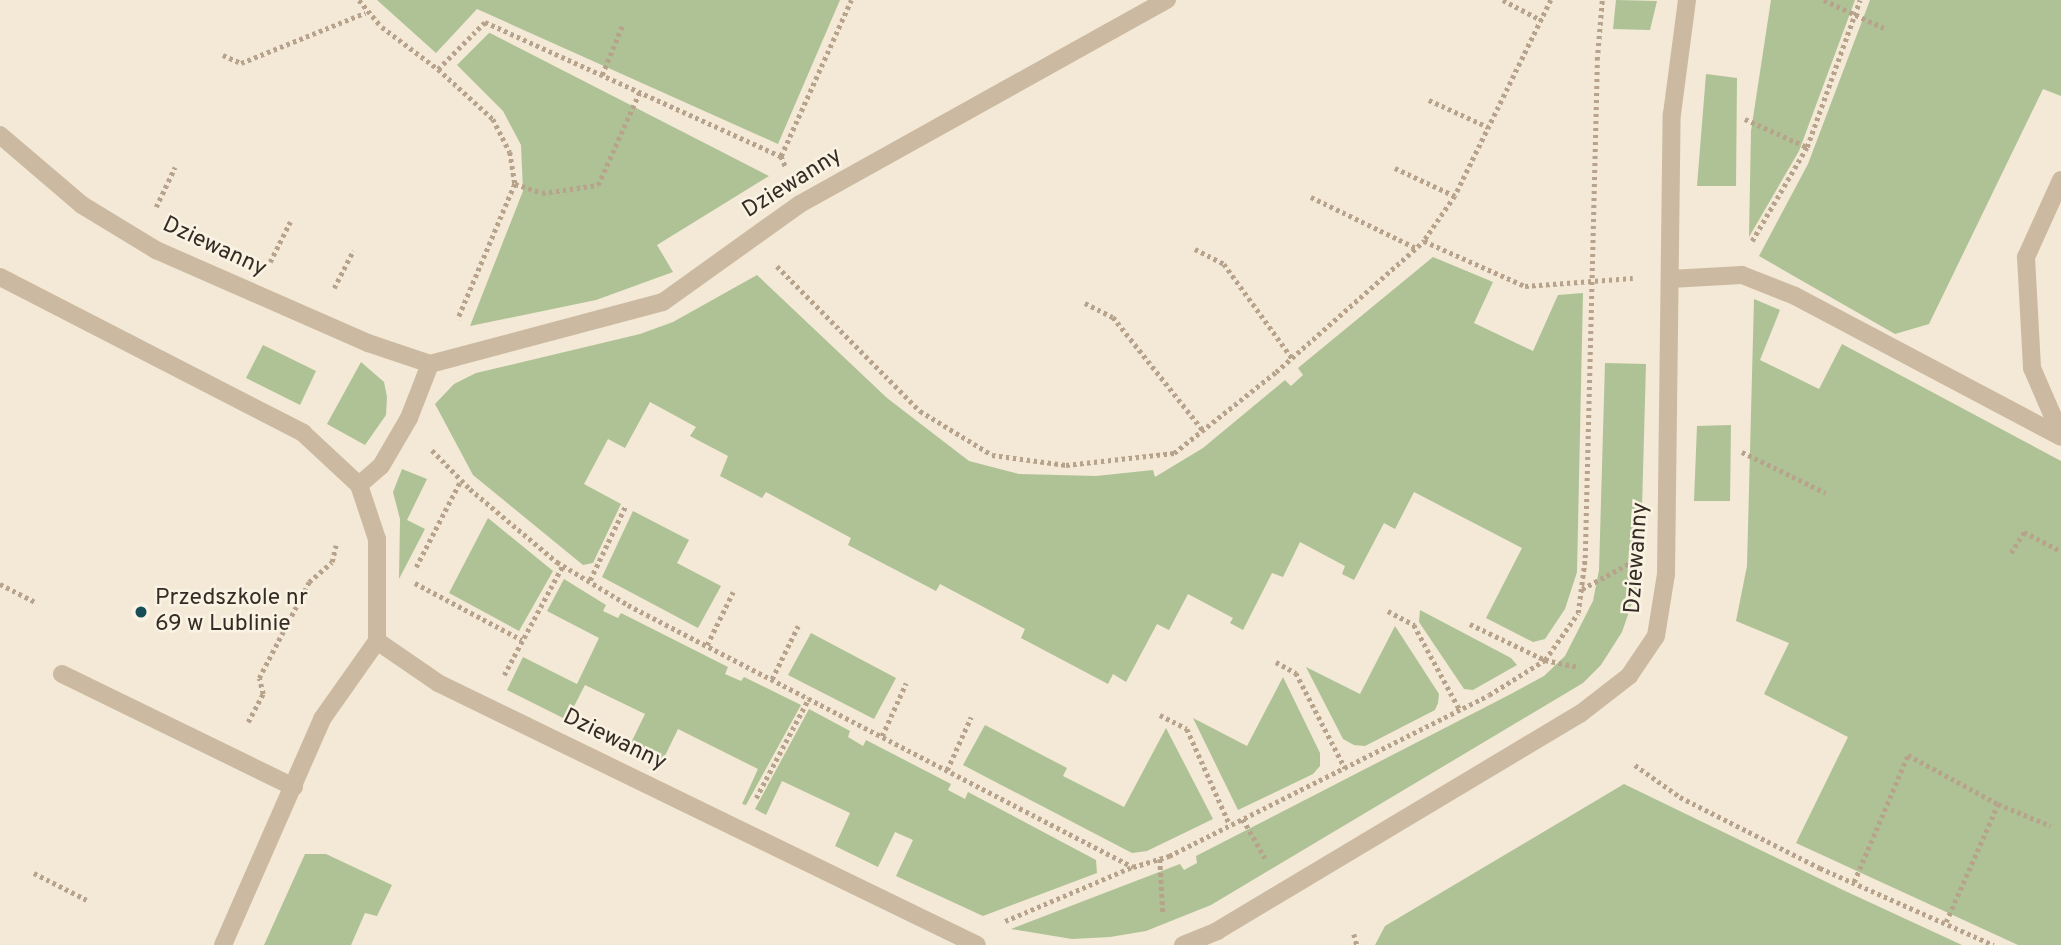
<!DOCTYPE html>
<html>
<head>
<meta charset="utf-8">
<style>
  body { margin:0 }
  #map { position:relative; width:2061px; height:945px; overflow:hidden; background:#f3e9d6; font-family:Overpass,sans-serif }
  div>[style] { position:absolute }
  .green>* { inset:0; background:#aec295 }
  .path>* { height:4.5px; margin-top:-2.25px; transform-origin:0; background:repeating-linear-gradient(90deg,#b7a38b 0 3.5px,transparent 0 7px) }
  .minor>* { height:18px; margin:-9px; padding:0 9px; transform-origin:9px; border-radius:9px; background:#cbbaa1 }
  .dots>* { width:19px; height:19px; translate:-50% -50%; box-sizing:border-box; border:4px solid #faf2e2; border-radius:50% }
  span { translate:-50% -50%; white-space:nowrap; text-align:center; line-height:1.15; -webkit-text-stroke:5px #faf2e2; paint-order:stroke }
  .street-label { font-size:23px; color:#352c25 }
  .poi-label { font-size:23px; color:#352c25 }
  .left { translate:0 -50%; text-align:left }
</style>
</head>
<body>
<div id="map">
  <div class="green">
    <i style="clip-path:polygon(377px 0,840px 0,778px 144px,477px 9px,436px 53px)"></i>
    <i style="clip-path:polygon(1616px 0,1657px 1px,1650px 30px,1613px 29px)"></i>
    <i style="clip-path:polygon(1771px 0,1855px 0,1799px 151px,1749px 237px,1751px 131px)"></i>
    <i style="clip-path:polygon(1870px 0,2061px 0,2061px 96px,2043px 89px,1929px 324px,1895px 334px,1759px 256px,1808px 164px)"></i>
    <i style="clip-path:polygon(489px 33px,490px 33px,769px 176px,657px 245px,673px 272px,596px 300px,470px 326px,523px 191px,521px 145px,503px 111px,457px 65px)"></i>
    <i style="clip-path:polygon(1706px 74px,1737px 78px,1736px 186px,1697px 186px)"></i>
    <i style="clip-path:polygon(1433px 257px,1493px 282px,1474px 323px,1533px 351px,1558px 295px,1583px 293px,1577px 572px,1565px 609px,1545px 639px,1533px 642px,1486px 618px,1522px 548px,1414px 492px,1395px 529px,1384px 523px,1354px 580px,1342px 574px,1345px 566px,1300px 542px,1283px 577px,1272px 573px,1243px 630px,1230px 623px,1233px 618px,1188px 594px,1169px 630px,1157px 624px,1126px 682px,1113px 674px,1108px 684px,1021px 638px,1025px 629px,940px 584px,936px 591px,848px 545px,851px 538px,766px 492px,762px 498px,720px 476px,728px 456px,690px 436px,696px 427px,650px 402px,625px 448px,608px 439px,584px 484px,621px 504px,593px 563px,583px 565px,473px 475px,435px 404px,454px 384px,476px 373px,640px 334px,673px 322px,757px 275px,887px 398px,969px 461px,1019px 474px,1096px 476px,1153px 470px,1155px 477px,1203px 448px,1285px 380px,1291px 386px,1303px 375px,1298px 368px)"></i>
    <i style="clip-path:polygon(1754px 299px,1780px 310px,1760px 360px,1819px 389px,1842px 344px,2061px 461px,2061px 945px,2018px 945px,1796px 843px,1848px 737px,1764px 694px,1789px 643px,1736px 621px,1747px 566px)"></i>
    <i style="clip-path:polygon(263px 345px,316px 371px,300px 405px,246px 378px)"></i>
    <i style="clip-path:polygon(361px 362px,384px 382px,387px 397px,386px 415px,365px 445px,327px 424px)"></i>
    <i style="clip-path:polygon(1605px 363px,1646px 364px,1640px 580px,1622px 632px,1601px 665px,1583px 683px,1211px 905px,1146px 931px,1110px 937px,1072px 939px,1011px 929px,1180px 864px,1184px 870px,1197px 863px,1196px 856px,1507px 696px,1544px 676px,1565px 656px,1593px 601px,1599px 570px)"></i>
    <i style="clip-path:polygon(1731px 425px,1730px 501px,1694px 501px,1697px 426px)"></i>
    <i style="clip-path:polygon(402px 469px,427px 479px,407px 520px,425px 529px,399px 579px,400px 519px,393px 492px)"></i>
    <i style="clip-path:polygon(633px 511px,689px 540px,677px 563px,721px 586px,698px 628px,602px 577px)"></i>
    <i style="clip-path:polygon(488px 518px,553px 571px,519px 631px,449px 593px)"></i>
    <i style="clip-path:polygon(564px 579px,606px 605px,603px 611px,618px 618px,621px 613px,728px 667px,725px 674px,741px 681px,744px 677px,801px 705px,746px 805px,742px 804px,758px 769px,678px 729px,661px 764px,628px 749px,645px 714px,585px 685px,567px 720px,507px 690px,523px 657px,577px 684px,599px 638px,547px 611px)"></i>
    <i style="clip-path:polygon(1420px 610px,1511px 658px,1517px 665px,1473px 690px,1464px 689px,1419px 622px)"></i>
    <i style="clip-path:polygon(1395px 626px,1439px 694px,1438px 703px,1435px 710px,1365px 746px,1354px 745px,1343px 739px,1306px 667px,1360px 694px)"></i>
    <i style="clip-path:polygon(811px 633px,896px 678px,874px 719px,788px 675px)"></i>
    <i style="clip-path:polygon(1283px 677px,1320px 753px,1320px 766px,1313px 774px,1238px 810px,1193px 718px,1247px 746px)"></i>
    <i style="clip-path:polygon(809px 709px,850px 731px,848px 737px,863px 746px,866px 740px,951px 784px,948px 790px,965px 799px,968px 792px,1096px 860px,1097px 873px,983px 916px,896px 876px,913px 840px,895px 832px,878px 867px,835px 846px,850px 813px,782px 781px,766px 815px,755px 809px)"></i>
    <i style="clip-path:polygon(985px 725px,1067px 768px,1063px 776px,1124px 807px,1166px 728px,1213px 819px,1147px 851px,1132px 853px,963px 765px)"></i>
    <i style="clip-path:polygon(1624px 784px,1843px 890px,1962px 945px,1375px 945px,1385px 926px)"></i>
    <i style="clip-path:polygon(305px 854px,326px 854px,392px 885px,377px 916px,365px 913px,351px 945px,264px 945px)"></i>
  </div>
  <div class="path">
    <i style="left:359px;top:0;width:35px;rotate:50deg"></i>
    <i style="left:382px;top:27px;width:70px;rotate:36.9deg"></i>
    <i style="left:438px;top:69px;width:74px;rotate:42.3deg"></i>
    <i style="left:493px;top:119px;width:37px;rotate:63deg"></i>
    <i style="left:510px;top:152px;width:32px;rotate:81deg"></i>
    <i style="left:515px;top:184px;width:147px;rotate:112.9deg"></i>
    <i style="left:1503px;top:0;width:43px;rotate:27.8deg"></i>
    <i style="left:1551px;top:0;width:218px;rotate:116.1deg"></i>
    <i style="left:1455px;top:196px;width:55px;rotate:124.6deg"></i>
    <i style="left:1424px;top:241px;width:111px;rotate:24deg"></i>
    <i style="left:1525px;top:286px;width:108px;rotate:-4.2deg"></i>
    <i style="left:1824px;top:0;width:66px;rotate:25deg"></i>
    <i style="left:223px;top:55px;width:20px;rotate:24deg"></i>
    <i style="left:241px;top:63px;width:134px;rotate:-22deg"></i>
    <i style="left:438px;top:69px;width:66px;rotate:-45deg"></i>
    <i style="left:485px;top:22px;width:325px;rotate:24.4deg"></i>
    <i style="left:781px;top:156px;width:171px;rotate:-65.8deg"></i>
    <i style="left:602px;top:75px;width:53px;rotate:-67.8deg"></i>
    <i style="left:1429px;top:100px;width:65px;rotate:24.6deg"></i>
    <i style="left:1745px;top:119px;width:68px;rotate:24.3deg"></i>
    <i style="left:781px;top:156px;width:13px;rotate:67deg"></i>
    <i style="left:1395px;top:168px;width:66px;rotate:25deg"></i>
    <i style="left:515px;top:184px;width:28px;rotate:18deg"></i>
    <i style="left:542px;top:193px;width:57px;rotate:-8.1deg"></i>
    <i style="left:598px;top:185px;width:103px;rotate:-65.9deg"></i>
    <i style="left:1311px;top:197px;width:117px;rotate:25.9deg"></i>
    <i style="left:156px;top:207px;width:44px;rotate:-64.6deg"></i>
    <i style="left:1752px;top:241px;width:109px;rotate:-59.7deg"></i>
    <i style="left:1807px;top:147px;width:156px;rotate:-70.2deg"></i>
    <i style="left:1195px;top:249px;width:33px;rotate:27deg"></i>
    <i style="left:1224px;top:264px;width:116px;rotate:54.1deg"></i>
    <i style="left:270px;top:262px;width:45px;rotate:-63.4deg"></i>
    <i style="left:777px;top:266px;width:204px;rotate:45.4deg"></i>
    <i style="left:920px;top:411px;width:84px;rotate:31.4deg"></i>
    <i style="left:992px;top:455px;width:75px;rotate:7.7deg"></i>
    <i style="left:1066px;top:465px;width:109px;rotate:-6.3deg"></i>
    <i style="left:1174px;top:453px;width:130px;rotate:-38.5deg"></i>
    <i style="left:1276px;top:372px;width:198px;rotate:-41.5deg"></i>
    <i style="left:334px;top:288px;width:42px;rotate:-62.8deg"></i>
    <i style="left:1085px;top:303px;width:31px;rotate:27deg"></i>
    <i style="left:1113px;top:317px;width:144px;rotate:51.5deg"></i>
    <i style="left:432px;top:450px;width:54px;rotate:45.7deg"></i>
    <i style="left:470px;top:489px;width:114px;rotate:40deg"></i>
    <i style="left:557px;top:562px;width:83px;rotate:31.2deg"></i>
    <i style="left:628px;top:605px;width:569px;rotate:27.42deg"></i>
    <i style="left:1133px;top:867px;width:38px;rotate:-17deg"></i>
    <i style="left:1169px;top:856px;width:358px;rotate:-26.7deg"></i>
    <i style="left:1489px;top:695px;width:66px;rotate:-32deg"></i>
    <i style="left:1545px;top:660px;width:57px;rotate:-54.9deg"></i>
    <i style="left:1578px;top:613px;width:55px;rotate:-82.7deg"></i>
    <i style="left:1585px;top:558px;width:498px;rotate:-88.6deg"></i>
    <i style="left:1597px;top:60px;width:60px;rotate:-85.2deg"></i>
    <i style="left:1742px;top:452px;width:93px;rotate:26deg"></i>
    <i style="left:2011px;top:553px;width:25px;rotate:-58deg"></i>
    <i style="left:2024px;top:532px;width:42px;rotate:27.2deg"></i>
    <i style="left:416px;top:567px;width:98px;rotate:-62.7deg"></i>
    <i style="left:590px;top:580px;width:81px;rotate:-64.4deg"></i>
    <i style="left:415px;top:583px;width:121px;rotate:28deg"></i>
    <i style="left:0;top:584px;width:39px;rotate:27deg"></i>
    <i style="left:1582px;top:589px;width:55px;rotate:-28.4deg"></i>
    <i style="left:1388px;top:611px;width:30px;rotate:28deg"></i>
    <i style="left:1414px;top:625px;width:97px;rotate:61.6deg"></i>
    <i style="left:1470px;top:624px;width:83px;rotate:25.6deg"></i>
    <i style="left:1545px;top:660px;width:35px;rotate:12deg"></i>
    <i style="left:707px;top:645px;width:59px;rotate:-63.9deg"></i>
    <i style="left:1276px;top:662px;width:23px;rotate:29deg"></i>
    <i style="left:1296px;top:673px;width:107px;rotate:62.7deg"></i>
    <i style="left:504px;top:675px;width:125px;rotate:-61.8deg"></i>
    <i style="left:772px;top:679px;width:59px;rotate:-63.9deg"></i>
    <i style="left:1160px;top:715px;width:30px;rotate:27deg"></i>
    <i style="left:1187px;top:729px;width:105px;rotate:65.9deg"></i>
    <i style="left:248px;top:722px;width:32px;rotate:-62deg"></i>
    <i style="left:263px;top:694px;width:16px;rotate:-104deg"></i>
    <i style="left:259px;top:678px;width:108px;rotate:-62.5deg"></i>
    <i style="left:309px;top:582px;width:30px;rotate:-41deg"></i>
    <i style="left:332px;top:562px;width:17px;rotate:-77deg"></i>
    <i style="left:882px;top:736px;width:58px;rotate:-65.6deg"></i>
    <i style="left:1635px;top:765px;width:55px;rotate:35.4deg"></i>
    <i style="left:1680px;top:797px;width:157px;rotate:26.9deg"></i>
    <i style="left:1820px;top:868px;width:190px;rotate:23.9deg"></i>
    <i style="left:947px;top:770px;width:58px;rotate:-65.6deg"></i>
    <i style="left:756px;top:798px;width:113px;rotate:-62.1deg"></i>
    <i style="left:1243px;top:819px;width:45px;rotate:60.6deg"></i>
    <i style="left:1160px;top:859px;width:54px;rotate:86.8deg"></i>
    <i style="left:34px;top:873px;width:59px;rotate:27deg"></i>
    <i style="left:1854px;top:882px;width:138px;rotate:-67deg"></i>
    <i style="left:1908px;top:755px;width:102px;rotate:28.6deg"></i>
    <i style="left:1998px;top:804px;width:57px;rotate:22.5deg"></i>
    <i style="left:1005px;top:921px;width:138px;rotate:-23deg"></i>
    <i style="left:1946px;top:922px;width:129px;rotate:-66.2deg"></i>
    <i style="left:1354px;top:934px;width:11px;rotate:75deg"></i>
  </div>
  <div class="minor">
    <i style="left:0;top:135px;width:108px;rotate:40.5deg"></i>
    <i style="left:82px;top:205px;width:87px;rotate:31.3deg"></i>
    <i style="left:156px;top:250px;width:232px;rotate:23.7deg"></i>
    <i style="left:368px;top:343px;width:65px;rotate:18.7deg"></i>
    <i style="left:430px;top:364px;width:241px;rotate:-14.9deg"></i>
    <i style="left:663px;top:302px;width:168px;rotate:-35.6deg"></i>
    <i style="left:800px;top:204px;width:420px;rotate:-29.1deg"></i>
    <i style="left:2061px;top:180px;width:85px;rotate:114.4deg"></i>
    <i style="left:2026px;top:257px;width:111px;rotate:86.9deg"></i>
    <i style="left:2032px;top:368px;width:73px;rotate:66.6deg"></i>
    <i style="left:0;top:277px;width:341px;rotate:27.2deg"></i>
    <i style="left:303px;top:433px;width:76px;rotate:42.9deg"></i>
    <i style="left:359px;top:485px;width:57px;rotate:71.6deg"></i>
    <i style="left:377px;top:539px;width:102px;rotate:90deg"></i>
    <i style="left:1670px;top:279px;width:72px;rotate:-3.2deg"></i>
    <i style="left:1742px;top:275px;width:57px;rotate:21.6deg"></i>
    <i style="left:1795px;top:296px;width:301px;rotate:27.9deg"></i>
    <i style="left:359px;top:485px;width:29px;rotate:-41deg"></i>
    <i style="left:381px;top:466px;width:56px;rotate:-59.7deg"></i>
    <i style="left:409px;top:418px;width:58px;rotate:-68.7deg"></i>
    <i style="left:377px;top:641px;width:74px;rotate:34.5deg"></i>
    <i style="left:438px;top:683px;width:599px;rotate:25.92deg"></i>
    <i style="left:62px;top:674px;width:258px;rotate:26deg"></i>
    <i style="left:223px;top:945px;width:247px;rotate:-66.3deg"></i>
    <i style="left:322px;top:719px;width:95px;rotate:-54.8deg"></i>
    <i style="left:1183px;top:945px;width:37px;rotate:-22deg"></i>
    <i style="left:1217px;top:931px;width:423px;rotate:-30.9deg"></i>
    <i style="left:1580px;top:714px;width:62px;rotate:-37.8deg"></i>
    <i style="left:1629px;top:676px;width:48px;rotate:-56deg"></i>
    <i style="left:1656px;top:636px;width:63px;rotate:-80.8deg"></i>
    <i style="left:1666px;top:574px;width:460px;rotate:-89.3deg"></i>
    <i style="left:1672px;top:114px;width:115px;rotate:-82.5deg"></i>
  </div>
  <div class="dots">
    <i style="left:141px;top:612px;background:#174d59"></i>
  </div>
  <div class="street-label">
    <span style="left:793px;top:184px;rotate:-32deg">Dziewanny</span>
    <span style="left:214px;top:248px;rotate:25deg">Dziewanny</span>
    <span style="left:1638px;top:558px;rotate:-86deg">Dziewanny</span>
    <span style="left:614px;top:741px;rotate:26deg">Dziewanny</span>
  </div>
  <div class="poi-label">
    <span class="left" style="left:155px;top:612px">Przedszkole nr<br>69 w Lublinie</span>
  </div>
</div>
</body>
</html>
